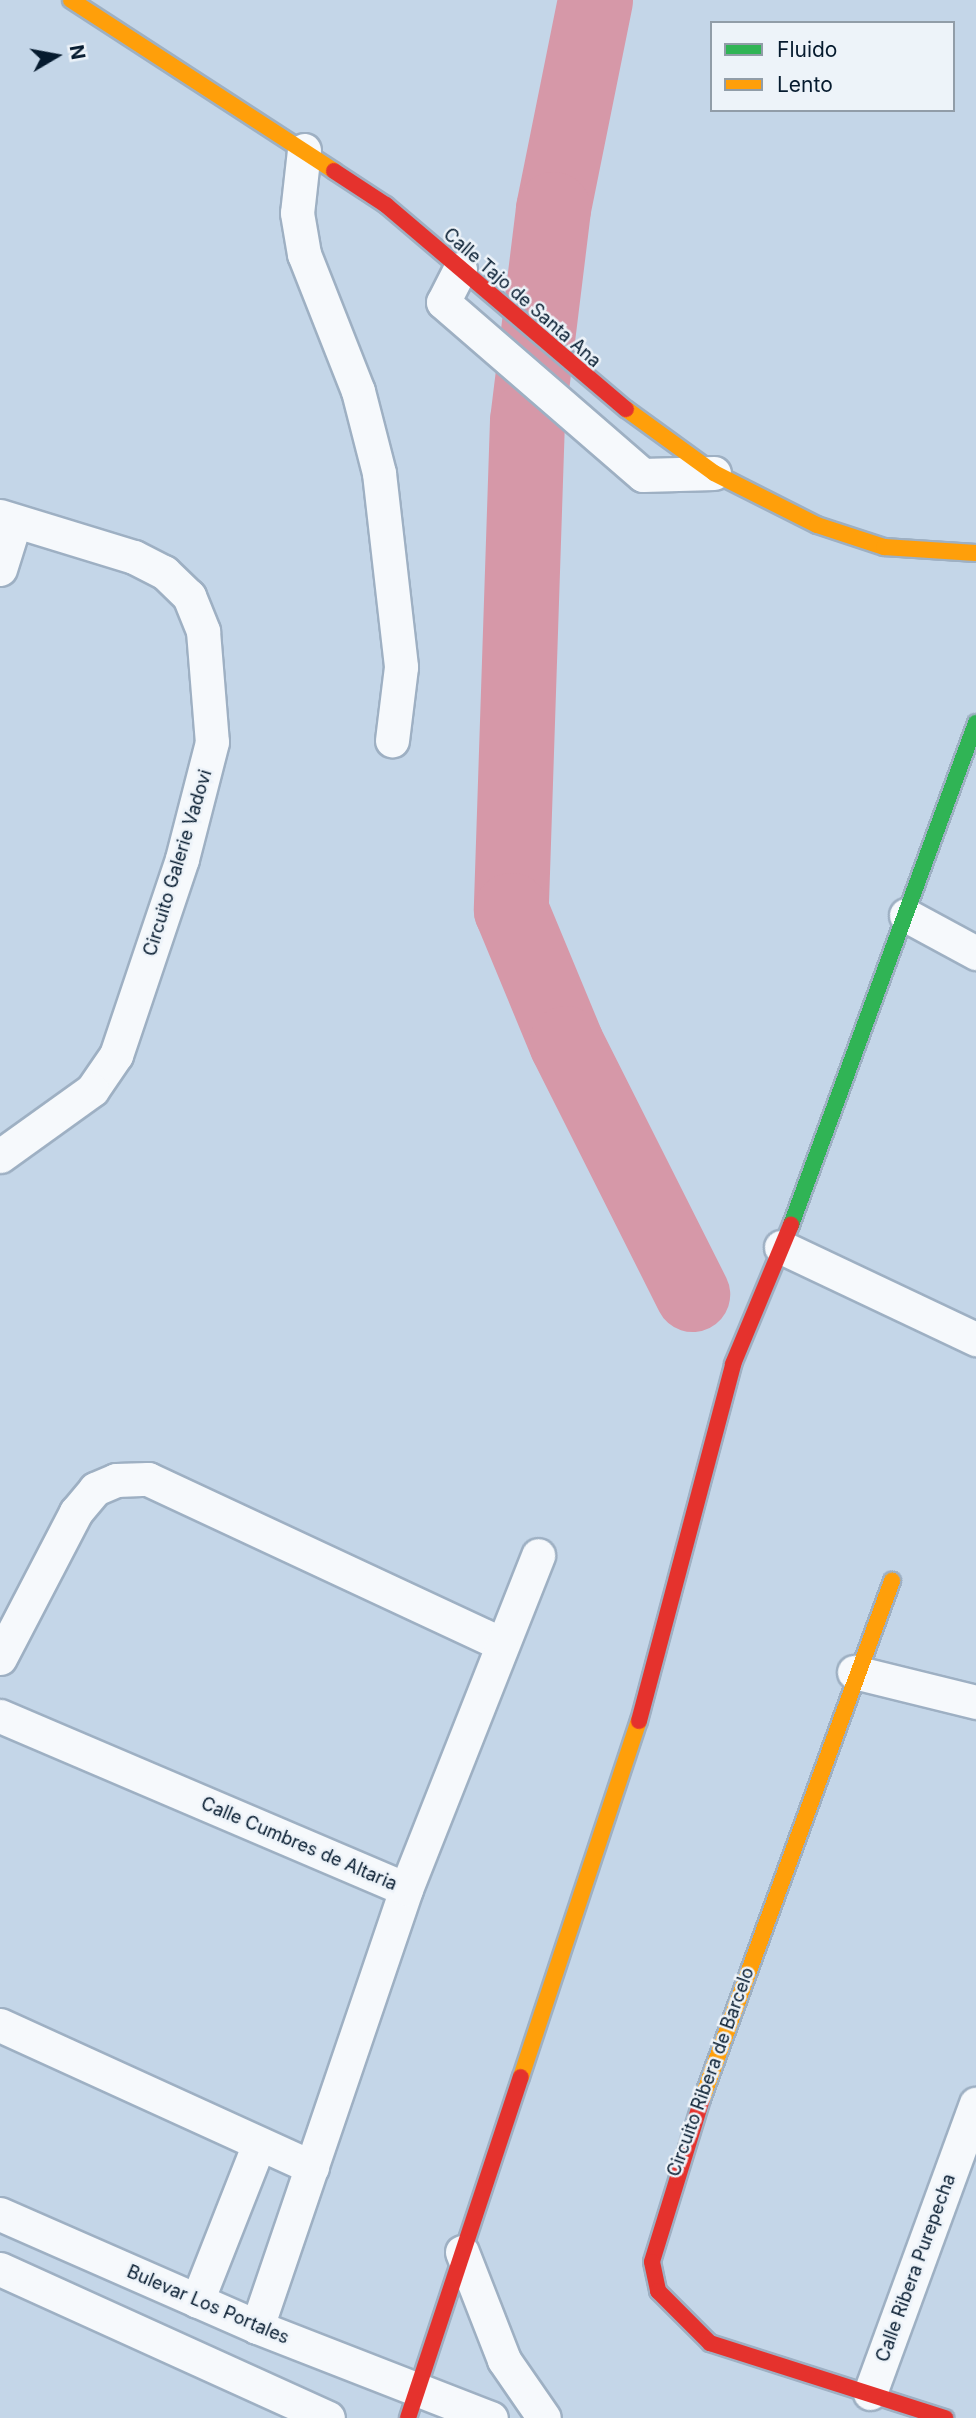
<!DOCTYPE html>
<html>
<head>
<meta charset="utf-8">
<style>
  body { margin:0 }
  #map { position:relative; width:976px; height:2418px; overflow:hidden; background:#c4d6e8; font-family:Inter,sans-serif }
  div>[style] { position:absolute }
  .river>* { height:75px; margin:-37.5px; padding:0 37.5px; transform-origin:37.5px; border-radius:37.5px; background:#d698a8 }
  .roads { filter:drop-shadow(2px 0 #9eb0c3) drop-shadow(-2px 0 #9eb0c3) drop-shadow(0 2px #9eb0c3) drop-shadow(0 -2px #9eb0c3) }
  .street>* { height:33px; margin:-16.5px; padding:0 16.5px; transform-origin:16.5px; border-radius:16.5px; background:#f6f9fc }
  .fast>* { height:16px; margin:-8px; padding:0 8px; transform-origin:8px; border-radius:8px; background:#30b455 }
  .slow>* { height:16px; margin:-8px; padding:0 8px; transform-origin:8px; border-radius:8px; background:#ff9f0a }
  .jam>* { height:16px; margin:-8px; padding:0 8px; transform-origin:8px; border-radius:8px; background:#e5322d }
  span { translate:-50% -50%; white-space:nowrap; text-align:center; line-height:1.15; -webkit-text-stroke:5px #edf3f9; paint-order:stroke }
  .street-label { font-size:18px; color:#061b2f }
  .legend { position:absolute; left:710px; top:21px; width:245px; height:91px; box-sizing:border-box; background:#edf3f9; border:2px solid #919da8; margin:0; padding:9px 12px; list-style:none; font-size:21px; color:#061b2f }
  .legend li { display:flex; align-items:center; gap:14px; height:35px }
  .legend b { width:35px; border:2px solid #919da8 }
  .north { position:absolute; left:21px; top:21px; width:70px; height:70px; -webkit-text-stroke:5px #edf3f9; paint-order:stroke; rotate:80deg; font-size:19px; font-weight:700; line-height:28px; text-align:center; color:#061b2f }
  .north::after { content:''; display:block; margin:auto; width:24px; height:32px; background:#061b2f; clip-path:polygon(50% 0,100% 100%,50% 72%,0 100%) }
</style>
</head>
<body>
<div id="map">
  <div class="river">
    <i style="left:595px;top:0;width:213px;rotate:101.4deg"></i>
    <i style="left:553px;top:209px;width:213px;rotate:97deg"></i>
    <i style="left:527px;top:420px;width:490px;rotate:91.9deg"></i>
    <i style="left:511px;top:910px;width:144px;rotate:67.5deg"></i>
    <i style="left:566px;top:1043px;width:281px;rotate:63.3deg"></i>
  </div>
  <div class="roads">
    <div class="street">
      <i style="left:304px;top:150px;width:63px;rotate:96.3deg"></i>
      <i style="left:297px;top:213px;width:42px;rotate:80.3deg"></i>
      <i style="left:304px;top:254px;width:147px;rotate:68.5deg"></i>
      <i style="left:358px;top:391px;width:85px;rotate:75.6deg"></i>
      <i style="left:379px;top:473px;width:195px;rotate:83.5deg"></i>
      <i style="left:401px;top:667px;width:74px;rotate:97deg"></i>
      <i style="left:460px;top:269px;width:37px;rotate:117deg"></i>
      <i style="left:443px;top:302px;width:264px;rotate:40.9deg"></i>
      <i style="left:643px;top:475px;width:71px;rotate:-1.6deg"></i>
      <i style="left:0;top:516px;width:140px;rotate:17deg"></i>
      <i style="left:134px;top:557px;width:34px;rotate:27deg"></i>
      <i style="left:164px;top:572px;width:35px;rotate:44deg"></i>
      <i style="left:189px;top:596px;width:38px;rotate:68deg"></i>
      <i style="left:203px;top:631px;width:111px;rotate:85.4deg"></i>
      <i style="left:212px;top:742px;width:121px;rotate:104.4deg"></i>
      <i style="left:182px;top:859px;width:207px;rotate:108.6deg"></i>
      <i style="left:116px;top:1055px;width:42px;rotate:124.4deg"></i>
      <i style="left:92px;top:1090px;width:113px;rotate:144.3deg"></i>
      <i style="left:0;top:569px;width:50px;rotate:-72.6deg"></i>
      <i style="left:906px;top:915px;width:80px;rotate:28.5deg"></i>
      <i style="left:781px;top:1247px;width:216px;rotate:25.3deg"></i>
      <i style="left:0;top:1658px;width:165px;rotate:-62.5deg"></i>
      <i style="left:76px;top:1512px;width:30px;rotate:-50deg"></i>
      <i style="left:95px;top:1489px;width:23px;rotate:-23deg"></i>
      <i style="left:116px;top:1480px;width:32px;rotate:-2deg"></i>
      <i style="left:148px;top:1479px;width:391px;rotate:25deg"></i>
      <i style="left:854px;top:1672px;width:126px;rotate:13.8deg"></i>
      <i style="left:0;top:1716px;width:441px;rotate:23.1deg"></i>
      <i style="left:0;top:2025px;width:343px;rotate:24.5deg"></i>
      <i style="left:0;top:2214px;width:281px;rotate:23.7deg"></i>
      <i style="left:257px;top:2327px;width:251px;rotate:21.3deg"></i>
      <i style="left:462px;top:2252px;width:116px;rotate:68.7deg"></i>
      <i style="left:504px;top:2360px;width:70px;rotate:55.4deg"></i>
      <i style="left:0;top:2269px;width:360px;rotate:24.4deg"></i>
      <i style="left:197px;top:2301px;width:167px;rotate:-68.5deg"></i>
      <i style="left:257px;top:2327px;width:463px;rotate:-71.2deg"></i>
      <i style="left:406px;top:1889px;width:359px;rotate:-68.4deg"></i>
      <i style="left:870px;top:2393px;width:308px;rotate:-69.9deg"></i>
    </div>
    <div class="fast">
      <i style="left:791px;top:1225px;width:535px;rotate:-69.77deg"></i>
    </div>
    <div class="slow">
      <i style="left:71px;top:0;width:314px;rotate:33deg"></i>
      <i style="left:626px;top:409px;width:109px;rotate:36deg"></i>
      <i style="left:714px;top:473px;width:115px;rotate:26.8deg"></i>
      <i style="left:817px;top:525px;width:71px;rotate:18.2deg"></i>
      <i style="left:884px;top:547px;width:92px;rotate:3.7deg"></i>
      <i style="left:521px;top:2077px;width:375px;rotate:-71.7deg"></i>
      <i style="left:702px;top:2099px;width:552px;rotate:-69.86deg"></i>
    </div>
    <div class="jam">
      <i style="left:334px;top:171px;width:62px;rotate:33.2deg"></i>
      <i style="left:386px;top:205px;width:315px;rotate:40.4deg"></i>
      <i style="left:639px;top:1721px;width:369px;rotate:-75.2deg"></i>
      <i style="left:733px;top:1364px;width:151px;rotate:-67.4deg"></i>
      <i style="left:702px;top:2099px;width:170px;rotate:107.1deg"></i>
      <i style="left:652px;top:2262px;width:30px;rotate:78deg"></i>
      <i style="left:658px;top:2291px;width:74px;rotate:45deg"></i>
      <i style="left:710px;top:2343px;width:247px;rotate:17.7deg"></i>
      <i style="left:408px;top:2418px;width:359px;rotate:-71.7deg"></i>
    </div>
  </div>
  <div class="street-label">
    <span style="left:522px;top:298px;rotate:41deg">Calle Tajo de Santa Ana</span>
    <span style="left:178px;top:863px;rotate:-73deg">Circuito Galerie Vadovi</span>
    <span style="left:299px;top:1844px;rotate:23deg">Calle Cumbres de Altaria</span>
    <span style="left:711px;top:2072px;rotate:-70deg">Circuito Ribera de Barcelo</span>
    <span style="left:916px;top:2268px;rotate:-70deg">Calle Ribera Purepecha</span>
    <span style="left:208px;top:2305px;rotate:23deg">Bulevar Los Portales</span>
  </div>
  <ul class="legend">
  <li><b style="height:9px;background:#30b455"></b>Fluido</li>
  <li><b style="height:9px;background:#ff9f0a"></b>Lento</li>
  </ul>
  <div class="north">N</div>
</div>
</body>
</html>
